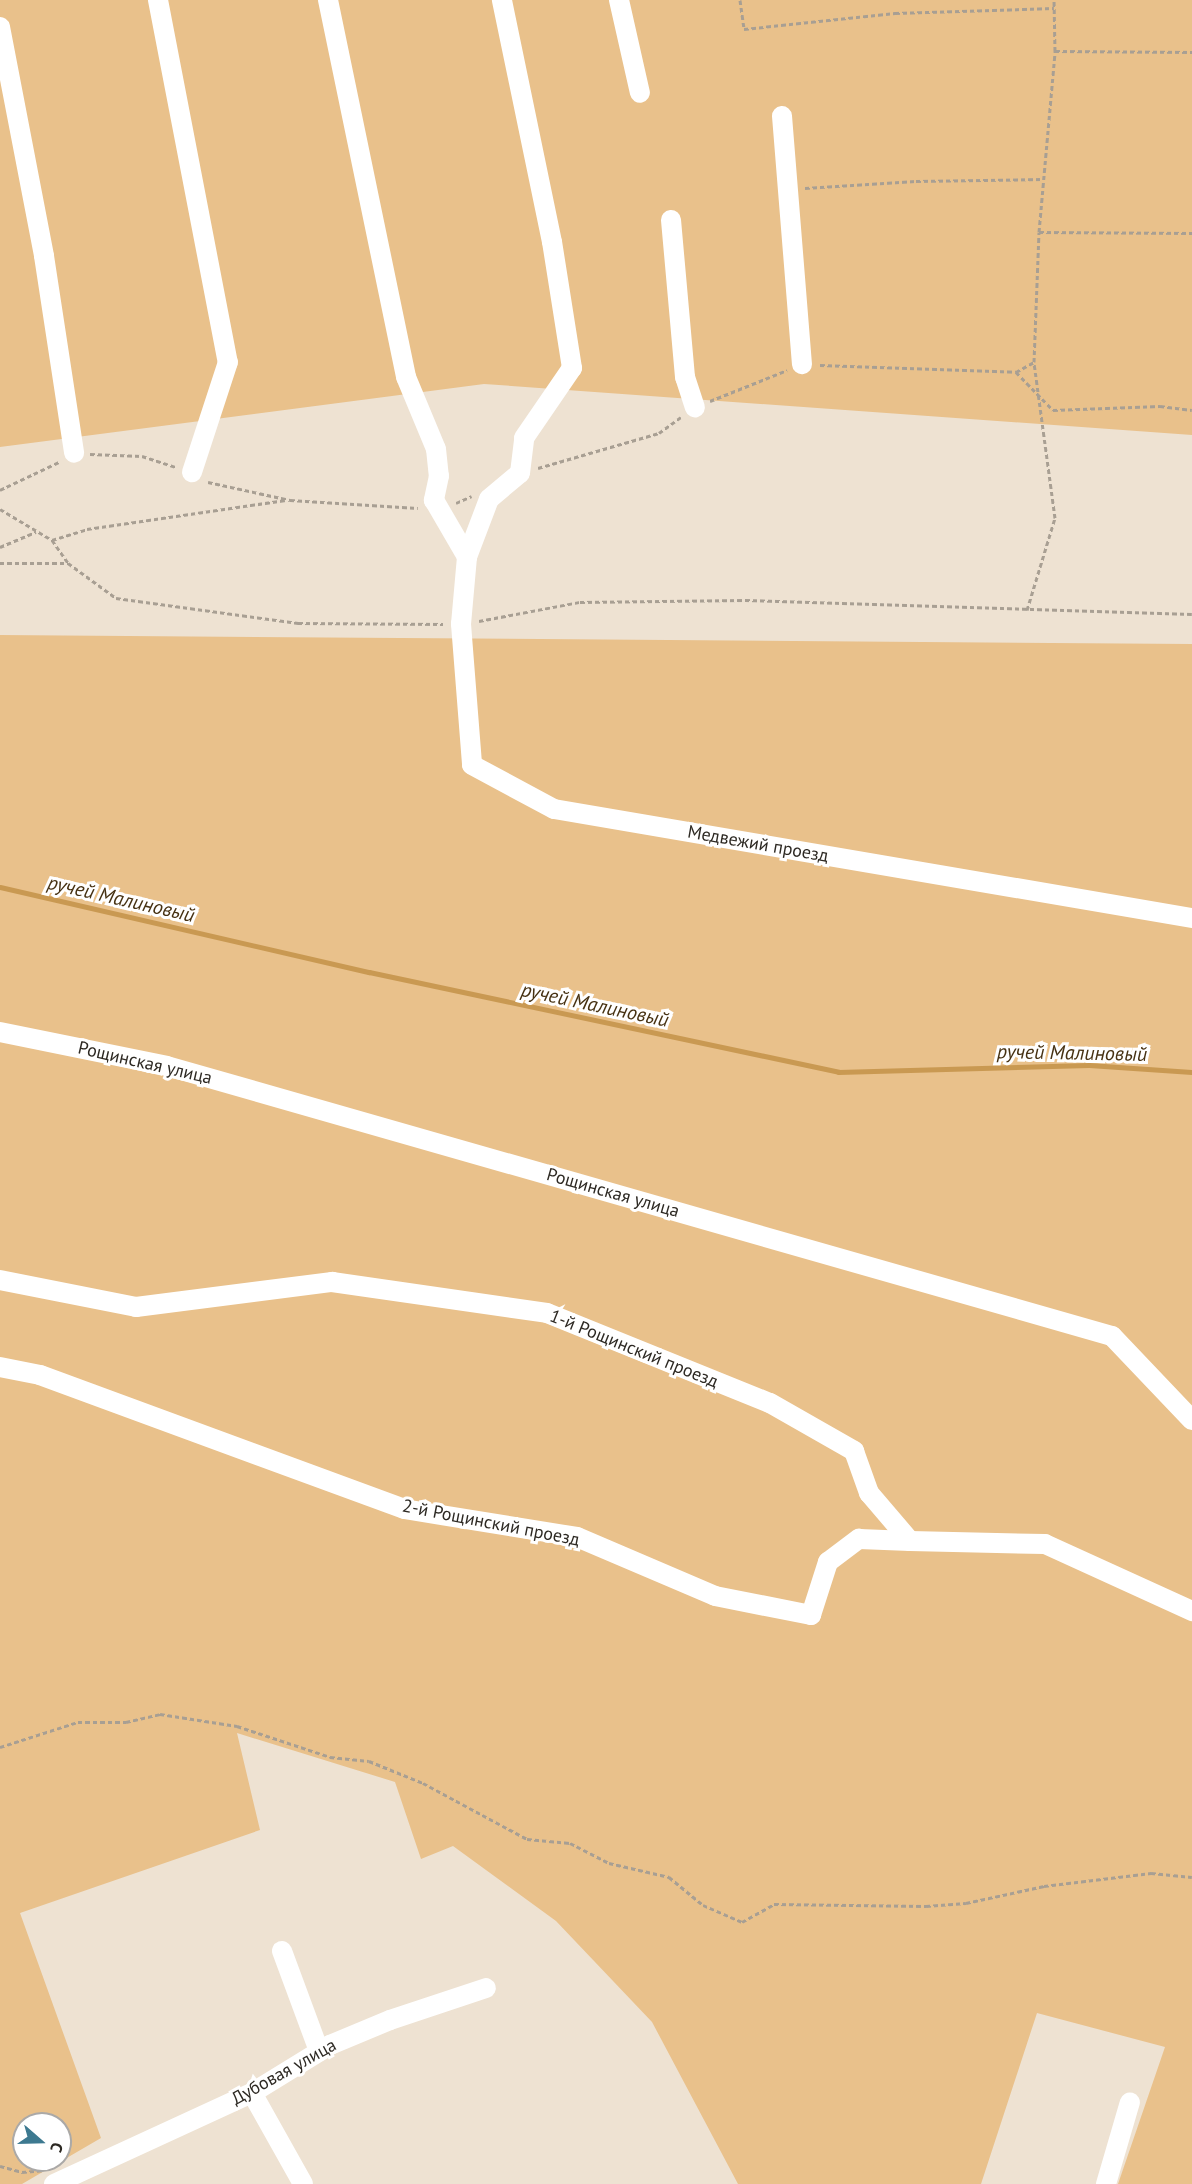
<!DOCTYPE html>
<html>
<head>
<meta charset="utf-8">
<style>
  body { margin:0 }
  #map { position:relative; width:1192px; height:2184px; overflow:hidden; background:#eee2d2; font-family:"PT Sans",sans-serif }
  div>[style] { position:absolute }
  .green>* { inset:0; background:#e9c18b }
  .stream>* { height:5px; margin:-2.5px; padding:0 2.5px; transform-origin:2.5px; border-radius:2.5px; background:#c99952 }
  .path>* { height:3px; margin-top:-1.5px; transform-origin:0; background:repeating-linear-gradient(90deg,#a89f93 0 4.5px,transparent 0 7.5px) }
  .minor>* { height:20px; margin:-10px; padding:0 10px; transform-origin:10px; border-radius:10px; background:#fff }
  span { translate:-50% -50%; white-space:nowrap; text-align:center; line-height:1.15; -webkit-text-stroke:6px #fff; paint-order:stroke }
  .street-label { font-size:18px; color:#2d2923 }
  .water-label { font-size:20px; color:#473213; font-style:italic }
  .north { position:absolute; left:12px; top:2112px; width:60px; height:60px; box-sizing:border-box; background:#fff; border:2px solid #aba9a7; border-radius:50%; rotate:110deg; font-size:16px; font-weight:700; line-height:24px; text-align:center; color:#2d2923 }
  .north::after { content:''; display:block; margin:auto; width:21px; height:27px; background:#3d7990; clip-path:polygon(50% 0,100% 100%,50% 72%,0 100%) }
</style>
</head>
<body>
<div id="map">
  <div class="green">
    <i style="clip-path:polygon(0 0,1192px 0,1192px 435px,484px 384px,0 447px)"></i>
    <i style="clip-path:polygon(evenodd,0 635px,1192px 644px,1192px 2184px,1118px 2184px,1165px 2047px,1037px 2013px,981px 2184px,738px 2184px,652px 2022px,556px 1921px,453px 1846px,421px 1859px,395px 1782px,237px 1733px,260px 1830px,20px 1913px,101px 2138px,22px 2184px,0 2184px,0 635px,24px 2124px,60px 2124px,60px 2160px,24px 2160px,24px 2124px)"></i>
  </div>
  <div class="stream">
    <i style="left:0;top:887px;width:379px;rotate:13deg"></i>
    <i style="left:369px;top:972px;width:480px;rotate:12deg"></i>
    <i style="left:838px;top:1072px;width:251px;rotate:-1.6deg"></i>
    <i style="left:1089px;top:1065px;width:103px;rotate:3.9deg"></i>
  </div>
  <div class="path">
    <i style="left:740px;top:0;width:29px;rotate:82deg"></i>
    <i style="left:744px;top:29px;width:152px;rotate:-6deg"></i>
    <i style="left:895px;top:13px;width:159px;rotate:-1.8deg"></i>
    <i style="left:1055px;top:51px;width:137px;rotate:0.4deg"></i>
    <i style="left:805px;top:188px;width:111px;rotate:-3.6deg"></i>
    <i style="left:916px;top:181px;width:127px;rotate:-0.9deg"></i>
    <i style="left:1039px;top:232px;width:153px;rotate:0.4deg"></i>
    <i style="left:820px;top:365px;width:196px;rotate:2deg"></i>
    <i style="left:1016px;top:372px;width:53px;rotate:45.8deg"></i>
    <i style="left:1053px;top:410px;width:107px;rotate:-2.1deg"></i>
    <i style="left:1160px;top:406px;width:32px;rotate:7deg"></i>
    <i style="left:1016px;top:372px;width:21px;rotate:-29deg"></i>
    <i style="left:710px;top:401px;width:83px;rotate:-21.9deg"></i>
    <i style="left:90px;top:454px;width:52px;rotate:2.2deg"></i>
    <i style="left:142px;top:456px;width:35px;rotate:18deg"></i>
    <i style="left:538px;top:468px;width:126px;rotate:-16.1deg"></i>
    <i style="left:659px;top:433px;width:27px;rotate:-36deg"></i>
    <i style="left:208px;top:482px;width:84px;rotate:12.4deg"></i>
    <i style="left:290px;top:500px;width:128px;rotate:3.6deg"></i>
    <i style="left:0;top:490px;width:65px;rotate:-25.4deg"></i>
    <i style="left:456px;top:503px;width:17px;rotate:-24deg"></i>
    <i style="left:0;top:509px;width:61px;rotate:30.8deg"></i>
    <i style="left:52px;top:540px;width:28px;rotate:55deg"></i>
    <i style="left:68px;top:563px;width:59px;rotate:36.1deg"></i>
    <i style="left:116px;top:598px;width:184px;rotate:7.8deg"></i>
    <i style="left:298px;top:623px;width:145px;rotate:0.4deg"></i>
    <i style="left:52px;top:540px;width:37px;rotate:-17deg"></i>
    <i style="left:87px;top:529px;width:201px;rotate:-8.3deg"></i>
    <i style="left:0;top:547px;width:39px;rotate:-23deg"></i>
    <i style="left:0;top:563px;width:68px"></i>
    <i style="left:1027px;top:610px;width:96px;rotate:-73.1deg"></i>
    <i style="left:1055px;top:518px;width:157px;rotate:-97.7deg"></i>
    <i style="left:1034px;top:362px;width:130px;rotate:-87.8deg"></i>
    <i style="left:1039px;top:232px;width:182px;rotate:-84.9deg"></i>
    <i style="left:1055px;top:51px;width:51px;rotate:-91.1deg"></i>
    <i style="left:479px;top:621px;width:103px;rotate:-10.7deg"></i>
    <i style="left:580px;top:602px;width:165px;rotate:-0.7deg"></i>
    <i style="left:745px;top:600px;width:447px;rotate:1.8deg"></i>
    <i style="left:0;top:1747px;width:82px;rotate:-17.8deg"></i>
    <i style="left:78px;top:1722px;width:48px"></i>
    <i style="left:126px;top:1722px;width:35px;rotate:-13deg"></i>
    <i style="left:160px;top:1714px;width:78px;rotate:8.9deg"></i>
    <i style="left:237px;top:1726px;width:98px;rotate:18.4deg"></i>
    <i style="left:330px;top:1757px;width:39px;rotate:6deg"></i>
    <i style="left:369px;top:1761px;width:58px;rotate:22.2deg"></i>
    <i style="left:423px;top:1783px;width:118px;rotate:28.3deg"></i>
    <i style="left:527px;top:1839px;width:43px;rotate:5.3deg"></i>
    <i style="left:570px;top:1843px;width:44px;rotate:27.1deg"></i>
    <i style="left:609px;top:1863px;width:62px;rotate:13.1deg"></i>
    <i style="left:669px;top:1877px;width:44px;rotate:39.5deg"></i>
    <i style="left:703px;top:1905px;width:43px;rotate:23.6deg"></i>
    <i style="left:742px;top:1922px;width:37px;rotate:-29deg"></i>
    <i style="left:774px;top:1904px;width:152px;rotate:0.8deg"></i>
    <i style="left:926px;top:1906px;width:40px;rotate:-4.3deg"></i>
    <i style="left:966px;top:1903px;width:80px;rotate:-12.3deg"></i>
    <i style="left:1044px;top:1886px;width:108px;rotate:-6.9deg"></i>
    <i style="left:1151px;top:1873px;width:41px;rotate:5.6deg"></i>
    <i style="left:0;top:2166px;width:23px;rotate:15deg"></i>
    <i style="left:22px;top:2172px;width:21px;rotate:-5deg"></i>
  </div>
  <div class="minor">
    <i style="left:158px;top:0;width:369px;rotate:79.1deg"></i>
    <i style="left:228px;top:362px;width:116px;rotate:108.1deg"></i>
    <i style="left:328px;top:0;width:385px;rotate:78.3deg"></i>
    <i style="left:406px;top:377px;width:78px;rotate:67.4deg"></i>
    <i style="left:436px;top:449px;width:27px;rotate:84deg"></i>
    <i style="left:439px;top:476px;width:25px;rotate:102deg"></i>
    <i style="left:434px;top:500px;width:66px;rotate:59.9deg"></i>
    <i style="left:467px;top:557px;width:67px;rotate:95.1deg"></i>
    <i style="left:461px;top:624px;width:141px;rotate:85.5deg"></i>
    <i style="left:472px;top:765px;width:93px;rotate:28.2deg"></i>
    <i style="left:554px;top:809px;width:647px;rotate:9.7deg"></i>
    <i style="left:619px;top:0;width:95px;rotate:77.3deg"></i>
    <i style="left:0;top:27px;width:233px;rotate:79.1deg"></i>
    <i style="left:44px;top:256px;width:199px;rotate:81.3deg"></i>
    <i style="left:782px;top:116px;width:249px;rotate:85.4deg"></i>
    <i style="left:671px;top:220px;width:158px;rotate:84.9deg"></i>
    <i style="left:685px;top:377px;width:32px;rotate:72deg"></i>
    <i style="left:467px;top:557px;width:62px;rotate:-69.2deg"></i>
    <i style="left:489px;top:499px;width:40px;rotate:-40deg"></i>
    <i style="left:520px;top:473px;width:35px;rotate:-83deg"></i>
    <i style="left:524px;top:438px;width:85px;rotate:-55.6deg"></i>
    <i style="left:572px;top:368px;width:128px;rotate:-99deg"></i>
    <i style="left:552px;top:242px;width:247px;rotate:-101.7deg"></i>
    <i style="left:0;top:1032px;width:170px;rotate:11.5deg"></i>
    <i style="left:167px;top:1066px;width:983px;rotate:15.95deg"></i>
    <i style="left:1112px;top:1336px;width:116px;rotate:46.4deg"></i>
    <i style="left:0;top:1280px;width:139px;rotate:11.2deg"></i>
    <i style="left:136px;top:1307px;width:198px;rotate:-7.3deg"></i>
    <i style="left:332px;top:1282px;width:217px;rotate:8.2deg"></i>
    <i style="left:547px;top:1313px;width:240px;rotate:22deg"></i>
    <i style="left:770px;top:1403px;width:97px;rotate:29.7deg"></i>
    <i style="left:854px;top:1451px;width:45px;rotate:70.3deg"></i>
    <i style="left:869px;top:1493px;width:63px;rotate:49.5deg"></i>
    <i style="left:910px;top:1541px;width:135px;rotate:1.3deg"></i>
    <i style="left:1045px;top:1544px;width:162px;rotate:24.5deg"></i>
    <i style="left:0;top:1367px;width:41px;rotate:11.3deg"></i>
    <i style="left:40px;top:1375px;width:388px;rotate:20.2deg"></i>
    <i style="left:404px;top:1509px;width:175px;rotate:9.2deg"></i>
    <i style="left:577px;top:1537px;width:150px;rotate:23.1deg"></i>
    <i style="left:715px;top:1596px;width:98px;rotate:11.2deg"></i>
    <i style="left:811px;top:1615px;width:56px;rotate:-72.2deg"></i>
    <i style="left:828px;top:1562px;width:39px;rotate:-37deg"></i>
    <i style="left:859px;top:1539px;width:51px;rotate:2.2deg"></i>
    <i style="left:282px;top:1951px;width:107px;rotate:69.7deg"></i>
    <i style="left:252px;top:2093px;width:104px;rotate:60.7deg"></i>
    <i style="left:54px;top:2184px;width:218px;rotate:-24.7deg"></i>
    <i style="left:252px;top:2093px;width:92px;rotate:-31.6deg"></i>
    <i style="left:330px;top:2045px;width:65px;rotate:-22.6deg"></i>
    <i style="left:390px;top:2020px;width:101px;rotate:-18.4deg"></i>
    <i style="left:1106px;top:2184px;width:85px;rotate:-73.7deg"></i>
  </div>
  <div class="street-label">
    <span style="left:758px;top:844px;rotate:10deg">Медвежий проезд</span>
    <span style="left:145px;top:1063px;rotate:13deg">Рощинская улица</span>
    <span style="left:613px;top:1193px;rotate:16deg">Рощинская улица</span>
    <span style="left:634px;top:1349px;rotate:22deg">1-й Рощинский проезд</span>
    <span style="left:491px;top:1523px;rotate:11deg">2-й Рощинский проезд</span>
    <span style="left:284px;top:2072px;rotate:-29deg">Дубовая улица</span>
  </div>
  <div class="water-label">
    <span style="left:121px;top:899px;rotate:13deg">ручей Малиновый</span>
    <span style="left:595px;top:1005px;rotate:12deg">ручей Малиновый</span>
    <span style="left:1072px;top:1053px;rotate:1deg">ручей Малиновый</span>
  </div>
  <div class="north">С</div>
</div>
</body>
</html>
